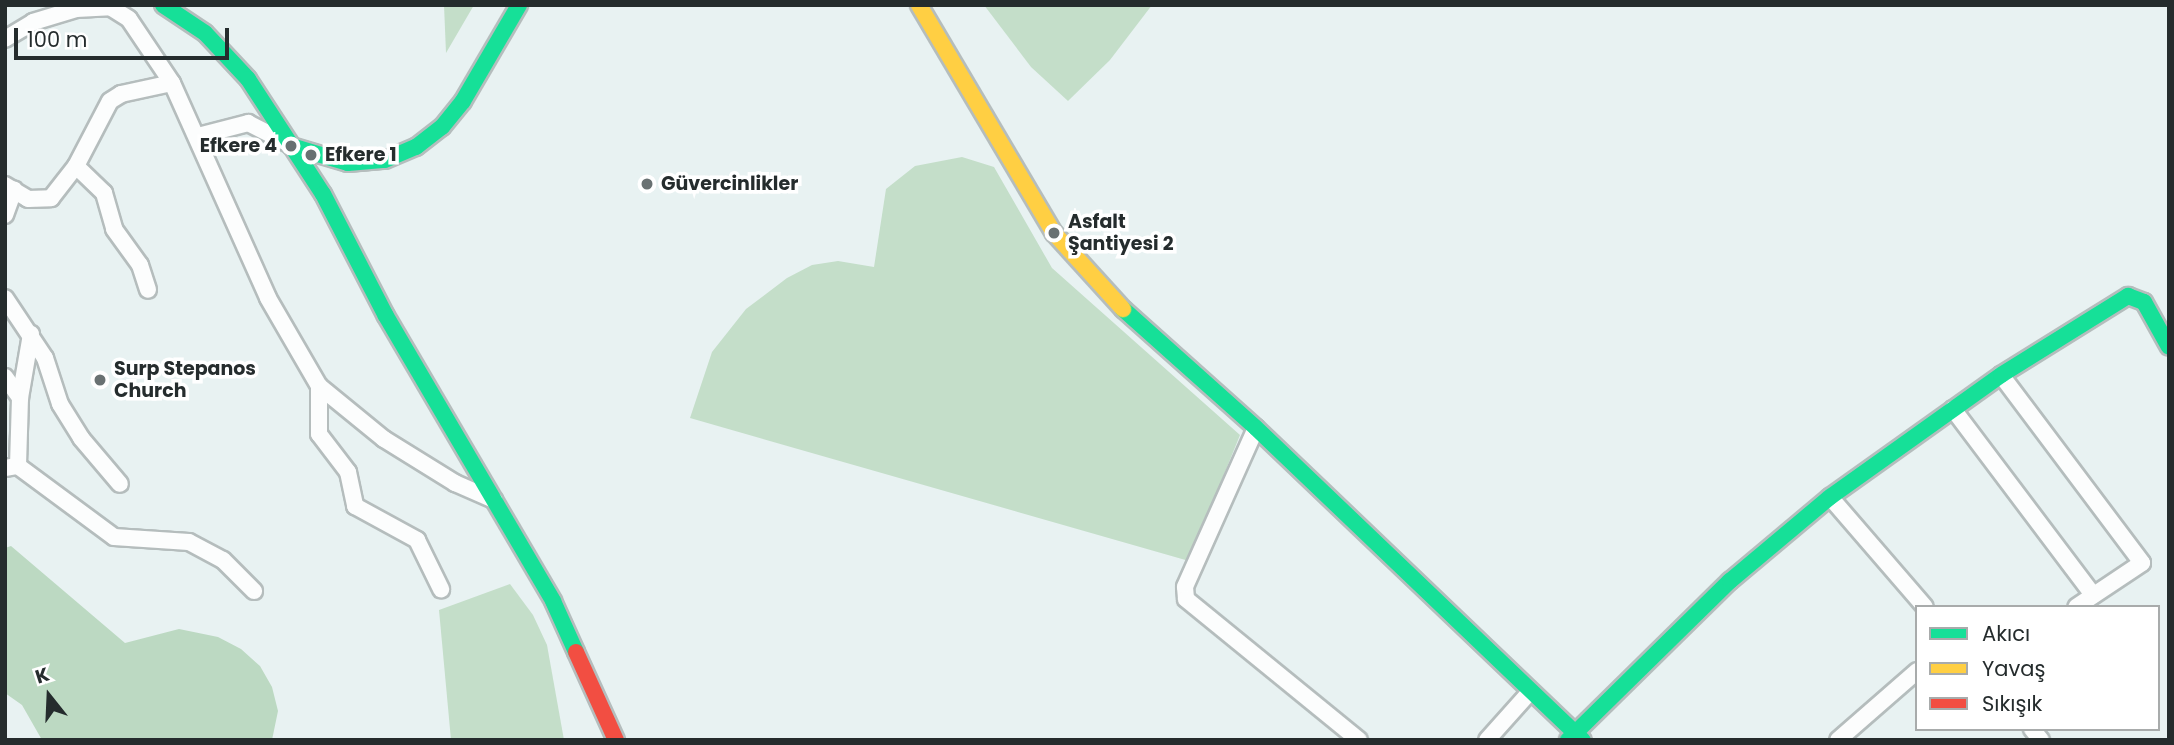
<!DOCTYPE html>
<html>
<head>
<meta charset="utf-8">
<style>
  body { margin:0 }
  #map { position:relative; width:2174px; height:745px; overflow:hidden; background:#e8f2f2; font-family:Poppins,sans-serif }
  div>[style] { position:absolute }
  .green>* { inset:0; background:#c4dec9 }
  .forest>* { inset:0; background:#bcd9c2 }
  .roads { filter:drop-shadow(2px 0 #b5bdbd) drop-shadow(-2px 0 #b5bdbd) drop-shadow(0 2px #b5bdbd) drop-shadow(0 -2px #b5bdbd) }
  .street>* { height:16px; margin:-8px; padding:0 8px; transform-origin:8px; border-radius:8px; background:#fcfdfd }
  .fast>* { height:16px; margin:-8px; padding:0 8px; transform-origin:8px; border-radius:8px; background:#16e098 }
  .slow>* { height:16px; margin:-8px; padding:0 8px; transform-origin:8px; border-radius:8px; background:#ffcf43 }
  .jam>* { height:16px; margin:-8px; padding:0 8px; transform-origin:8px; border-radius:8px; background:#f24e42 }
  .dots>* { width:19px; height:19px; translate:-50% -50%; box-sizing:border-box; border:4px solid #fff; border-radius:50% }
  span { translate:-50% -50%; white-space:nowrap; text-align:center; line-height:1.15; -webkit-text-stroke:7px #fff; paint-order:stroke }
  .poi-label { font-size:19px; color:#252c2d; font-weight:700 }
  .right { translate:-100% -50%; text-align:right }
  .left { translate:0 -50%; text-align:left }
  .frame { position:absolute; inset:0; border:7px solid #252c2d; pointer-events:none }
  .legend { position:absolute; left:1915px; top:605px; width:245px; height:126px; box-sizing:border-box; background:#fff; border:2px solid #a8abab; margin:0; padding:9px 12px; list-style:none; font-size:21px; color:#252c2d }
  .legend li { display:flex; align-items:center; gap:14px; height:35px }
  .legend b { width:35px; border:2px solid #a8abab }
  .north { position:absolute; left:14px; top:661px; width:70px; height:70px; -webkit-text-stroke:5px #fff; paint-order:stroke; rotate:342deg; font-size:19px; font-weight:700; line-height:28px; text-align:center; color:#252c2d }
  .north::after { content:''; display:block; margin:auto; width:24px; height:32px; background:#252c2d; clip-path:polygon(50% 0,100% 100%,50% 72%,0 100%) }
  .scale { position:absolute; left:14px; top:28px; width:215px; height:32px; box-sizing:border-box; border:4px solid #252c2d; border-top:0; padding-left:9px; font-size:21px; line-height:24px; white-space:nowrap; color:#252c2d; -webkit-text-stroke:5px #fff; paint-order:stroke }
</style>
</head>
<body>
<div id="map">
  <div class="green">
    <i style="clip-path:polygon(444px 5px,474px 5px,446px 53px)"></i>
    <i style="clip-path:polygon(984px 5px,1152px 5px,1110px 60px,1068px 101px,1031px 67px)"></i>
    <i style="clip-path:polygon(962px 157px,994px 167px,1052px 268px,1240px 435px,1189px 561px,690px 418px,712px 352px,746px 309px,787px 278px,812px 265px,838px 261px,874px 267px,886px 189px,915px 166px)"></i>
    <i style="clip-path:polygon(510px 584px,533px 615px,547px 645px,564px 740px,451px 740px,439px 610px)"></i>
  </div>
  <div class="forest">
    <i style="clip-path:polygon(11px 546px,125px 643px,179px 629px,218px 637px,241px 649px,260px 666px,272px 687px,278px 711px,272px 740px,42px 740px,22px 705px,5px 693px,5px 548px)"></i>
  </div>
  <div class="roads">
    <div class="street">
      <i style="left:5px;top:39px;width:33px;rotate:-31deg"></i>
      <i style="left:33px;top:22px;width:45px;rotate:-16.8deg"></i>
      <i style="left:76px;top:9px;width:34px;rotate:-3deg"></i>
      <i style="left:110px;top:7px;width:22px;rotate:32deg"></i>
      <i style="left:129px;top:19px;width:77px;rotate:56.1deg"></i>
      <i style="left:172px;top:83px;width:235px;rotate:65.9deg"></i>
      <i style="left:268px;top:298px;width:102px;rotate:59.9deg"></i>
      <i style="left:319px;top:386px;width:84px;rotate:39.2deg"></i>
      <i style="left:384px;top:439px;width:84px;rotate:31.8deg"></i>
      <i style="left:455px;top:483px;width:43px;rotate:23.6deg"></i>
      <i style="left:198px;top:136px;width:52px;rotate:-14.6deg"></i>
      <i style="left:248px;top:123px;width:48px;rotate:27.1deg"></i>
      <i style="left:76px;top:166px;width:39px;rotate:44deg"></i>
      <i style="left:104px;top:193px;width:37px;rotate:74deg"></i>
      <i style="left:114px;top:229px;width:44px;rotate:54.2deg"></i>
      <i style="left:140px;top:265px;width:26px;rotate:72deg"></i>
      <i style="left:5px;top:185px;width:27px;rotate:31deg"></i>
      <i style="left:28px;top:199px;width:23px;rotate:-2deg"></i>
      <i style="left:51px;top:198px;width:41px;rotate:-52deg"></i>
      <i style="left:76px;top:166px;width:73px;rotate:-62.4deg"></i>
      <i style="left:110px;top:101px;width:13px;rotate:-32deg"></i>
      <i style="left:121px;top:94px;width:52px;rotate:-12.2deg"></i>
      <i style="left:5px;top:215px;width:27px;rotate:-70deg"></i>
      <i style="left:5px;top:298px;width:72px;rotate:56.3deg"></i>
      <i style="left:45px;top:358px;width:48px;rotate:71.9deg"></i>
      <i style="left:60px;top:404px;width:40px;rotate:58deg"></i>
      <i style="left:81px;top:438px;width:60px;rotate:49.7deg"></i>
      <i style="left:2001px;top:375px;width:235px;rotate:53.1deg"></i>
      <i style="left:2142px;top:563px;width:79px;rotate:146.3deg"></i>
      <i style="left:5px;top:377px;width:26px;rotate:54deg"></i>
      <i style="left:20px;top:398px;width:68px;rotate:91.7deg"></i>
      <i style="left:319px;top:386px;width:48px;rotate:90deg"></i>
      <i style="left:319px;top:434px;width:48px;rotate:52.7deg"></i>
      <i style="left:348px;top:472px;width:35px;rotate:78deg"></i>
      <i style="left:355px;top:506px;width:71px;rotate:28.7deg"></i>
      <i style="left:417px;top:540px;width:55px;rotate:63.9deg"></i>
      <i style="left:20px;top:398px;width:65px;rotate:-80.2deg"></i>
      <i style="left:1953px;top:409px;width:233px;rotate:53deg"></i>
      <i style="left:1256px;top:428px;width:174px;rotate:114.1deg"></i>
      <i style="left:1185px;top:587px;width:12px;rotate:85deg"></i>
      <i style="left:1186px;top:599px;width:223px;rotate:39.2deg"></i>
      <i style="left:5px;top:468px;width:13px;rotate:-9deg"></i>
      <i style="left:18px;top:466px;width:119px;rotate:36.5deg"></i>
      <i style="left:114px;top:537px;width:75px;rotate:3.8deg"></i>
      <i style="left:189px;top:542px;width:38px;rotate:28deg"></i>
      <i style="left:223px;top:560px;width:44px;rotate:45deg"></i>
      <i style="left:1830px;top:497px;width:145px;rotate:49.2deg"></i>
      <i style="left:2032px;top:729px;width:14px;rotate:51deg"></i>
      <i style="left:1487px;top:740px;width:63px;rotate:-48.2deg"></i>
      <i style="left:1838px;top:740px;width:105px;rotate:-41.1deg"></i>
    </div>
    <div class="fast">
      <i style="left:163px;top:5px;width:50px;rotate:33.7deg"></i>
      <i style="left:205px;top:33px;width:63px;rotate:46.9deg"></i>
      <i style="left:248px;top:79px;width:137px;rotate:56.9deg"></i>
      <i style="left:323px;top:194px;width:137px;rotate:62.7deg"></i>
      <i style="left:386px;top:316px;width:330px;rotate:59.6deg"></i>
      <i style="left:553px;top:601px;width:56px;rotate:65.7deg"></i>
      <i style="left:291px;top:146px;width:59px;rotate:16.6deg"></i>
      <i style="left:348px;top:163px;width:37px;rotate:-5deg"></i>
      <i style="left:385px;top:160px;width:34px;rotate:-23deg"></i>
      <i style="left:416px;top:147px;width:33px;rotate:-38deg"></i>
      <i style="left:442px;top:127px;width:33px;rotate:-51deg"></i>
      <i style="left:463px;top:101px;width:111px;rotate:-59.7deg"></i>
      <i style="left:1123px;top:309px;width:178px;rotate:41.8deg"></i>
      <i style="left:1256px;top:428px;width:452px;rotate:43.7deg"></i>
      <i style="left:1568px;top:740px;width:227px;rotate:-44.5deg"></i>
      <i style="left:1730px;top:581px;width:131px;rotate:-40deg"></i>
      <i style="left:1830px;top:497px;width:210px;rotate:-35.5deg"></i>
      <i style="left:2001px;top:375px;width:150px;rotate:-31.9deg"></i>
      <i style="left:2128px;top:296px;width:17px;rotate:21deg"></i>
      <i style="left:2144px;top:302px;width:51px;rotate:60.9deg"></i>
    </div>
    <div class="slow">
      <i style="left:919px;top:5px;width:265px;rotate:59.4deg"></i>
      <i style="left:1054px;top:233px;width:103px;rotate:47.8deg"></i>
    </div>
    <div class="jam">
      <i style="left:576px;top:652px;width:97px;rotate:65.6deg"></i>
    </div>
  </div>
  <div class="dots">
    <i style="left:291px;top:146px;background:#697172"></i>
    <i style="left:311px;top:155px;background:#697172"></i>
    <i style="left:647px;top:184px;background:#697172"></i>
    <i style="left:1054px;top:233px;background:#697172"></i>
    <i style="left:100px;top:380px;background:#697172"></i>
  </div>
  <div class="poi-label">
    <span class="right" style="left:277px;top:146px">Efkere 4</span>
    <span class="left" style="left:325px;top:155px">Efkere 1</span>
    <span class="left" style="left:661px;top:184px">Güvercinlikler</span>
    <span class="left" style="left:1068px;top:233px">Asfalt<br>Şantiyesi 2</span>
    <span class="left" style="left:114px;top:380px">Surp Stepanos<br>Church</span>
  </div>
  <div class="frame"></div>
  <ul class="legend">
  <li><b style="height:9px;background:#16e098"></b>Akıcı</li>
  <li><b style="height:9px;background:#ffcf43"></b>Yavaş</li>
  <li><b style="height:9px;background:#f24e42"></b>Sıkışık</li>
  </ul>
  <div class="north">K</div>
  <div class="scale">100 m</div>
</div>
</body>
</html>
